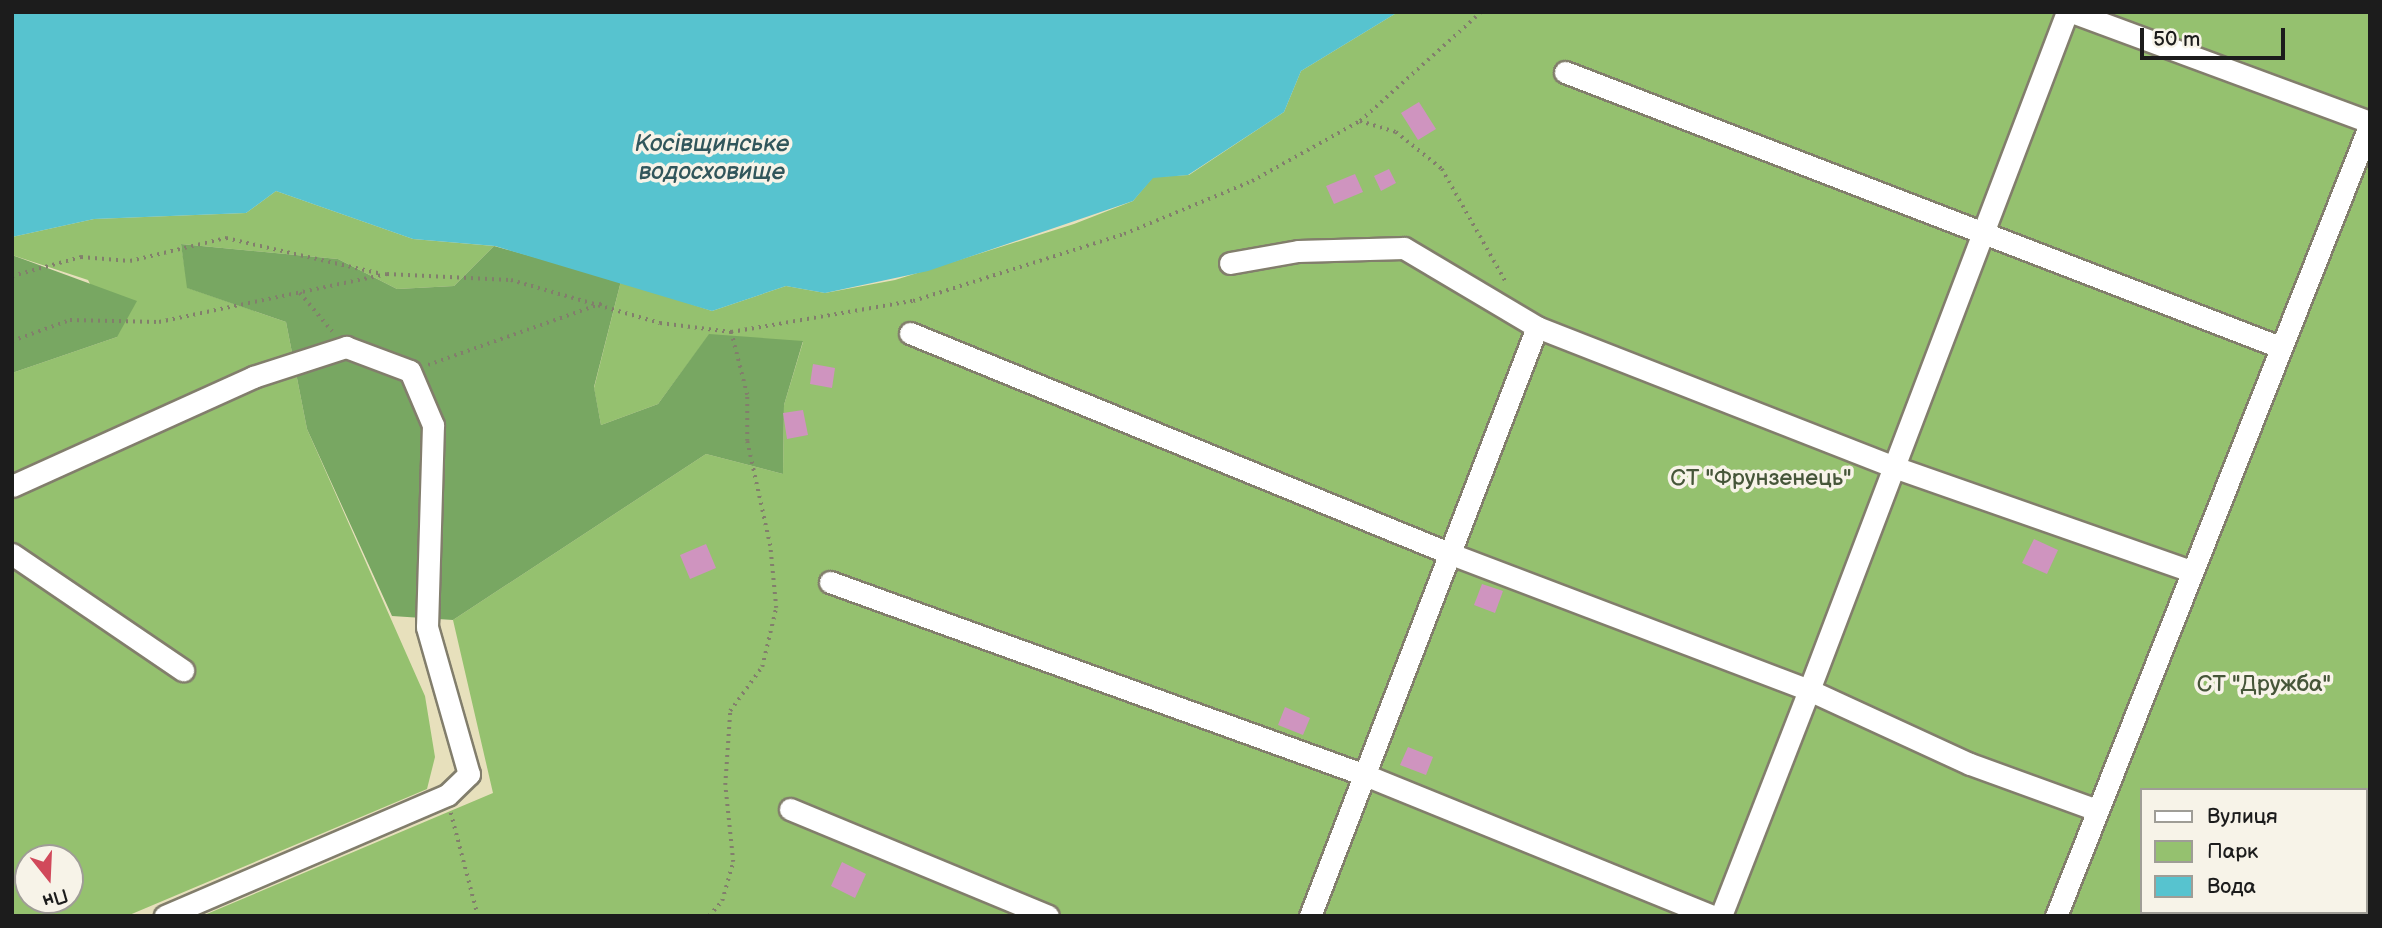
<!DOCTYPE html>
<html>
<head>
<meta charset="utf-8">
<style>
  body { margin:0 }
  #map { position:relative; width:2382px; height:928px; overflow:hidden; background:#e7e0bc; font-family:"Balsamiq Sans",sans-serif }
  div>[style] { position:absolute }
  .green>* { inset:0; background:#95c16f }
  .forest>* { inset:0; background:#78a762 }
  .water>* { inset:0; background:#57c3cf }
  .building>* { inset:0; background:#cf94bf }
  .path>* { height:3.5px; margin-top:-1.75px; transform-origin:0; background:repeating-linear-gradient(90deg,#827e6c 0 2px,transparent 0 7px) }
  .roads { filter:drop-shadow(2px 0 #827e6c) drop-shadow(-2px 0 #827e6c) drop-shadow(0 2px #827e6c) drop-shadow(0 -2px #827e6c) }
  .minor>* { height:21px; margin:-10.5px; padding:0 10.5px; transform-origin:10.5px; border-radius:10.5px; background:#fff }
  span { translate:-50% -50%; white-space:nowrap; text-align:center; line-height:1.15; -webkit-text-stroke:7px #f7f3e8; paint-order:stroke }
  .park-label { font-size:23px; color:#465639 }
  .water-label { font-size:24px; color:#31565b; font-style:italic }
  .frame { position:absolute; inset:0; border:14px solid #1c1c1c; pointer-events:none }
  .legend { position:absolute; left:2140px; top:788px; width:228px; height:126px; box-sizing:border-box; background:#f7f3e8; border:2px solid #9f9d96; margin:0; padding:9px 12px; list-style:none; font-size:21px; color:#1c1c1c }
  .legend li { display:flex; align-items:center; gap:14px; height:35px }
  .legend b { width:35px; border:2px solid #9f9d96 }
  .north { position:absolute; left:14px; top:844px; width:70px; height:70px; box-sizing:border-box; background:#f7f3e8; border:2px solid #9f9d96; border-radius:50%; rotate:162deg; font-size:19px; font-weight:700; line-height:28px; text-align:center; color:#1c1c1c }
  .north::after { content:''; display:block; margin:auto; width:24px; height:32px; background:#d1495b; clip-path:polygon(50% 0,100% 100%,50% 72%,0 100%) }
  .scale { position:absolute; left:2140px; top:28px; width:145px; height:32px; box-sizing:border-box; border:4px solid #1c1c1c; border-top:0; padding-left:9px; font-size:21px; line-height:24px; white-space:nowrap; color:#1c1c1c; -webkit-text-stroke:5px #f7f3e8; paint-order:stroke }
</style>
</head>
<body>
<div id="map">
  <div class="green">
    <i style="clip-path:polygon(evenodd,1398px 12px,2370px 12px,2370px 916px,202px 916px,493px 793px,453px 620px,706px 454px,783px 474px,784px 405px,803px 342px,709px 335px,658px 404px,601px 425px,594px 388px,621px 281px,712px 311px,786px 286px,825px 293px,895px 280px,1074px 224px,1133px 201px,1153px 177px,1189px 175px,1284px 112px,1301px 71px,1398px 12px,2142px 790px,2366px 790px,2366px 912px,2142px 912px,2142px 790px)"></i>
    <i style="clip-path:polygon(evenodd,276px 191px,413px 239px,494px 246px,454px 286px,397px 289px,338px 259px,181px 244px,188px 288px,286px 322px,307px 429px,425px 696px,435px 757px,427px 789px,127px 916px,12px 916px,12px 373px,117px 337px,88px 280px,12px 255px,12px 237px,94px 219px,246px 213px,276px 191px,28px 858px,70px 858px,70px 900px,28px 900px,28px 858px)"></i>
  </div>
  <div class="forest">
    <i style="clip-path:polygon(181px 244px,338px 259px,397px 289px,454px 286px,494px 246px,621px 281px,594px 387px,601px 425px,658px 404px,709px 334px,803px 341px,784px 405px,783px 474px,706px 454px,453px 620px,392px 616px,307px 429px,286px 322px,187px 288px)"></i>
    <i style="clip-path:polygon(12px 255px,137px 301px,117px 337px,12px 373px)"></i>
  </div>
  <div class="water">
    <i style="clip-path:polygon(12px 12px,1398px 12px,1301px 71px,1284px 112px,1188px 175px,1153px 178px,1133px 201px,928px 271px,825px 293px,786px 286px,712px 311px,495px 246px,413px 239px,276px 191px,246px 213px,94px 219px,12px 237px)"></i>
  </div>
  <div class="building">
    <i style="clip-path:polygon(1419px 102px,1436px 129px,1418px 140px,1401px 113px)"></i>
    <i style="clip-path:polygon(1389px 169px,1396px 183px,1381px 191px,1374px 176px)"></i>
    <i style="clip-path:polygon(1355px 174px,1363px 192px,1334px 204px,1326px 186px)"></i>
    <i style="clip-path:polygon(813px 364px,835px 368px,832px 388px,810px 384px)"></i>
    <i style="clip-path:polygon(803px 410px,808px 435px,787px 439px,783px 413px)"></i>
    <i style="clip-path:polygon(2034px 539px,2058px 550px,2047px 574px,2022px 563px)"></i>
    <i style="clip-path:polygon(706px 544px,716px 568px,690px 579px,680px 555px)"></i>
    <i style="clip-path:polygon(1482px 584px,1503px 591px,1495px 613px,1474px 605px)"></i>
    <i style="clip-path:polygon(1285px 707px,1310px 718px,1303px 735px,1278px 725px)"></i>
    <i style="clip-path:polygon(1408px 747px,1433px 757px,1426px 775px,1400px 765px)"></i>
    <i style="clip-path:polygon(842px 862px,866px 874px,855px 898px,831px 886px)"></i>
  </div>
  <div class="path">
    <i style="left:1360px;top:121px;width:38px;rotate:17deg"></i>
    <i style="left:1396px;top:132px;width:59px;rotate:38.8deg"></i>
    <i style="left:1442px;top:169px;width:132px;rotate:60.5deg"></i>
    <i style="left:12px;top:276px;width:72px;rotate:-15.4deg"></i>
    <i style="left:81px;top:257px;width:49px;rotate:4.7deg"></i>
    <i style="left:130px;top:261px;width:99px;rotate:-13.5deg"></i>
    <i style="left:226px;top:238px;width:160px;rotate:13deg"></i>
    <i style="left:300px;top:293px;width:50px;rotate:49.9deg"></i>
    <i style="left:12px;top:341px;width:62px;rotate:-19.9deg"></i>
    <i style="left:70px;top:320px;width:89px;rotate:1.3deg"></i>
    <i style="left:159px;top:322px;width:233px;rotate:-11.9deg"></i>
    <i style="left:387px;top:274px;width:124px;rotate:2.8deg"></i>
    <i style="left:511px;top:280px;width:155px;rotate:16.1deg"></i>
    <i style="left:660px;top:323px;width:72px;rotate:7.2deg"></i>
    <i style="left:731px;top:332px;width:185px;rotate:-9.7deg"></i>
    <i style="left:913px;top:301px;width:221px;rotate:-17.6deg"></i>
    <i style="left:1124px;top:234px;width:139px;rotate:-22.5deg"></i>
    <i style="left:1252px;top:181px;width:124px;rotate:-29.1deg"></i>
    <i style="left:1360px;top:121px;width:163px;rotate:-42deg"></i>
    <i style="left:428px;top:365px;width:186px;rotate:-19.5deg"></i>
    <i style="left:451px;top:813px;width:106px;rotate:75.3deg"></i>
    <i style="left:709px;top:916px;width:20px;rotate:-49deg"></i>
    <i style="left:722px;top:901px;width:41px;rotate:-74.2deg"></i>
    <i style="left:733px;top:862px;width:77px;rotate:-95.9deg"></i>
    <i style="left:725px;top:785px;width:74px;rotate:-86.1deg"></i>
    <i style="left:730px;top:711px;width:54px;rotate:-54deg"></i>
    <i style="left:762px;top:667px;width:61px;rotate:-76.7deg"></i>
    <i style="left:776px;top:608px;width:62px;rotate:-95.5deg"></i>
    <i style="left:770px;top:546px;width:107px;rotate:-102.4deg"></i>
    <i style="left:747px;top:441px;width:46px;rotate:-90deg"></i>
    <i style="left:747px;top:395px;width:65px;rotate:-104.3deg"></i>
  </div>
  <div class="roads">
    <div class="minor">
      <i style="left:2067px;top:12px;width:725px;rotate:110.83deg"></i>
      <i style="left:1809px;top:690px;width:177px;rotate:24.7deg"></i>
      <i style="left:1970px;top:764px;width:132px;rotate:19.9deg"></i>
      <i style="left:2072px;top:12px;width:318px;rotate:20.3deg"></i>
      <i style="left:1565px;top:72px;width:766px;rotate:21.04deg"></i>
      <i style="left:1230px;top:263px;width:69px;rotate:-10deg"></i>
      <i style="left:1298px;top:251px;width:106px;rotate:-1.6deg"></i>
      <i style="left:1404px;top:248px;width:155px;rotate:30.7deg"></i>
      <i style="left:1537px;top:327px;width:383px;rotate:21.4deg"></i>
      <i style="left:1894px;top:467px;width:315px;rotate:19.3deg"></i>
      <i style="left:910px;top:333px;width:584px;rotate:22.22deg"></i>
      <i style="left:1451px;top:554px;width:383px;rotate:20.8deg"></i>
      <i style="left:1809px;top:690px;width:243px;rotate:111.3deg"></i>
      <i style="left:12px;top:486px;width:265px;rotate:-24.3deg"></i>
      <i style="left:253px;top:377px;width:98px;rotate:-17.9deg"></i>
      <i style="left:346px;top:347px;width:68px;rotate:20.6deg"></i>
      <i style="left:410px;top:371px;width:59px;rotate:66.9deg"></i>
      <i style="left:433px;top:425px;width:202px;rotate:91.7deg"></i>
      <i style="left:427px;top:627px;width:153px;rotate:74.1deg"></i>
      <i style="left:469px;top:774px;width:30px;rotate:136deg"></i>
      <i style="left:447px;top:795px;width:307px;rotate:156.8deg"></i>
      <i style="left:12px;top:554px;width:207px;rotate:34.2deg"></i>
      <i style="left:830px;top:582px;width:569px;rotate:19.84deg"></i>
      <i style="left:1365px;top:775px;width:375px;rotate:22.1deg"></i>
      <i style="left:790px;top:809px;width:279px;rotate:22.5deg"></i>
      <i style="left:1310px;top:916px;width:631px;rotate:-68.92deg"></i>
      <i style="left:2056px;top:916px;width:852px;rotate:-68.37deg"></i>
    </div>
  </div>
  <div class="park-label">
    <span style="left:1761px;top:478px">СТ "Фрунзенець"</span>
    <span style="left:2264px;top:684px">СТ "Дружба"</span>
  </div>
  <div class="water-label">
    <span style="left:712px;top:158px">Косівщинське<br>водосховище</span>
  </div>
  <div class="frame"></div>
  <ul class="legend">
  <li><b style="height:9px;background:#fff"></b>Вулиця</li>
  <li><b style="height:19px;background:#95c16f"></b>Парк</li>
  <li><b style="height:19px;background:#57c3cf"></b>Вода</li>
  </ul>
  <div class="north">Пн</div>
  <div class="scale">50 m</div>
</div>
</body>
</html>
